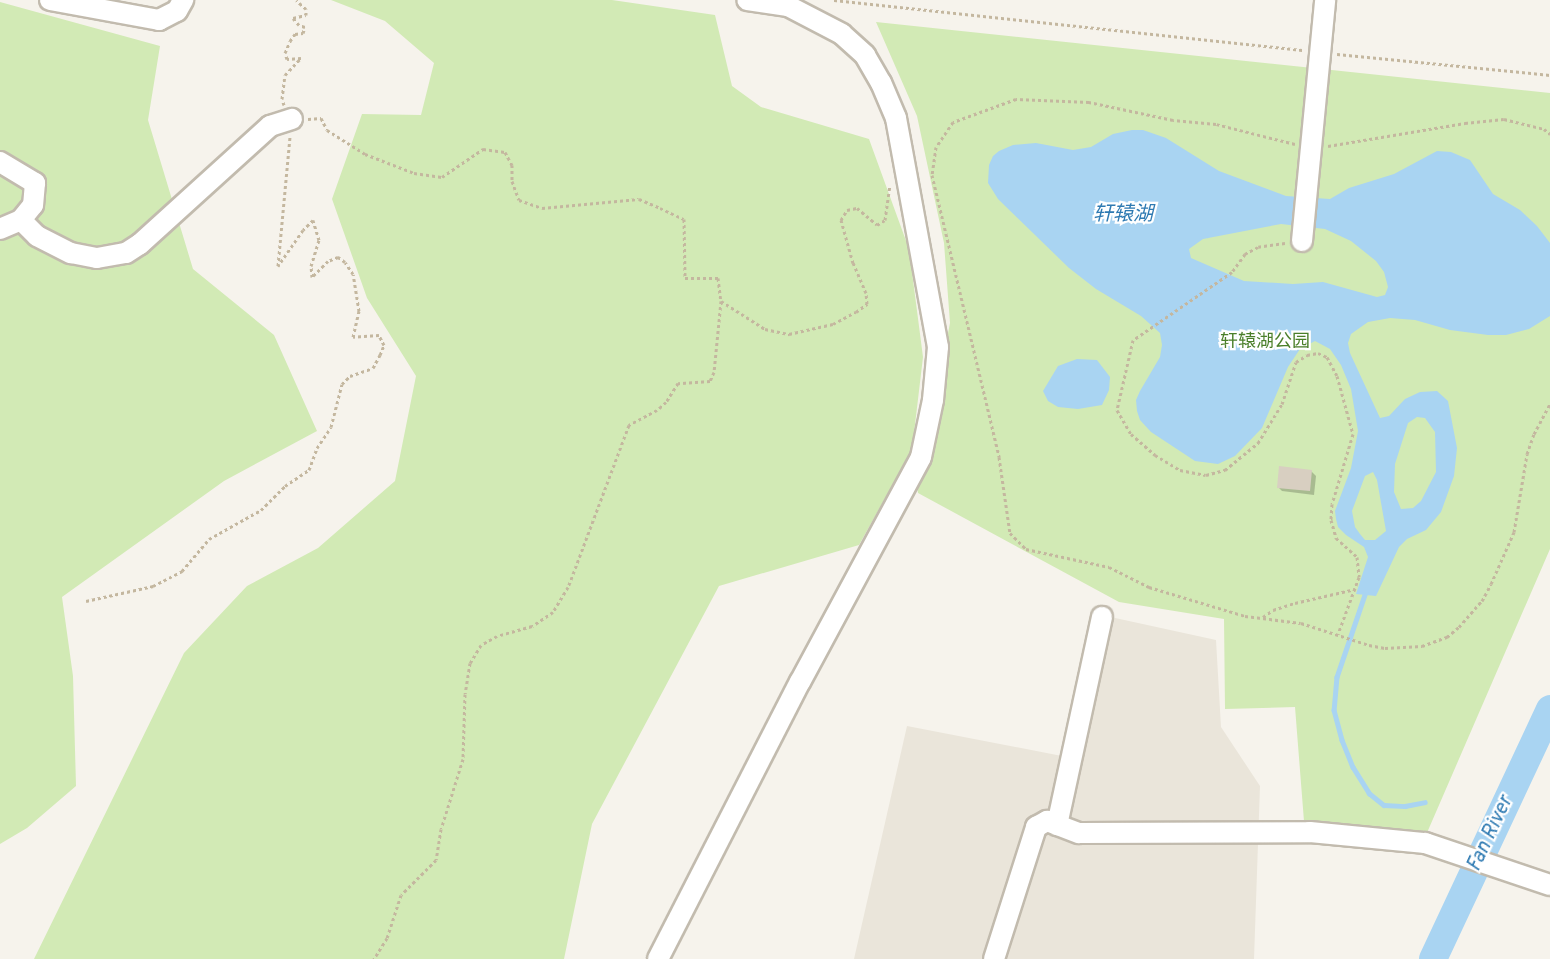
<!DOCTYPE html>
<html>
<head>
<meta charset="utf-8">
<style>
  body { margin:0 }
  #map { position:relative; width:1550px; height:959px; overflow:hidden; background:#f6f3ec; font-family:Overpass,"Noto Sans SC",sans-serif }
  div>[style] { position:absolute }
  .residential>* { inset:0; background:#eae5da }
  .green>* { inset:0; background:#d2eab5 }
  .water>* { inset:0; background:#a9d4f2 }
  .shadow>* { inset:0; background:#0003 }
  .stream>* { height:4.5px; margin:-2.25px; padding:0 2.25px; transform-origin:2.25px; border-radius:2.25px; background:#a9d4f2 }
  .river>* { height:28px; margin:-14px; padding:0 14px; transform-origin:14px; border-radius:14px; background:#a9d4f2 }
  .building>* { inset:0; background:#d8cfc1 }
  .path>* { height:3px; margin-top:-1.5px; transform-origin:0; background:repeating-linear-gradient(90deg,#c4b79f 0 3px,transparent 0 6px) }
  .roads { filter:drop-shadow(2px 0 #c2bbae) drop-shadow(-2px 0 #c2bbae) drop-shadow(0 2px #c2bbae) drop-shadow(0 -2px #c2bbae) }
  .minor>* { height:20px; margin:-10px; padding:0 10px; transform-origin:10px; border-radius:10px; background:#fff }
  span { translate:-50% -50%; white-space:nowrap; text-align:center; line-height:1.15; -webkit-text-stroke:4.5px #fff; paint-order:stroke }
  .park-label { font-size:18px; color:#4a7f2a }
  .water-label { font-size:20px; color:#2e7ab2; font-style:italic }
</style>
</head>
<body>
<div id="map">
  <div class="residential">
    <i style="clip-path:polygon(1106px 616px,1216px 640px,1221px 727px,1260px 786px,1254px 959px,854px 959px,907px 726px,1067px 757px)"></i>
  </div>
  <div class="green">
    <i style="clip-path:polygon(331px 0,612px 0,715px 15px,732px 86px,761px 107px,869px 139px,909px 249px,923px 357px,912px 450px,859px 545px,719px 586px,592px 824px,564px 959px,34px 959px,184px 653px,247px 586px,318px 548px,395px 481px,416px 376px,367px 298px,332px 199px,362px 114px,421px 115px,434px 63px,385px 21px)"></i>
    <i style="clip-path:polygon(0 2px,160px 46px,148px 120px,193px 269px,274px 335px,317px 431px,224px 481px,62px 597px,73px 676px,76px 786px,27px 828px,0 844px)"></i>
    <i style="clip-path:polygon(876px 22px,1550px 93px,1550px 549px,1423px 842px,1305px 834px,1295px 707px,1225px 709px,1224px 619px,1119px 602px,918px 493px,913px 466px,928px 436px,950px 323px,944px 243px,917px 116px)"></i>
  </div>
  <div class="water">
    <i style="clip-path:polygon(evenodd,1132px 130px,1143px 130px,1166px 138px,1219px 171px,1286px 196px,1330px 199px,1349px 188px,1394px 174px,1437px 151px,1451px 152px,1470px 160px,1493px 194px,1520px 210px,1537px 226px,1550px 243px,1550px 316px,1529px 329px,1506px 335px,1488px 335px,1450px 330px,1415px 320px,1390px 318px,1368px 322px,1351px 334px,1348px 343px,1350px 353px,1380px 418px,1389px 416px,1405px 399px,1420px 392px,1437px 391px,1448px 401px,1457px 448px,1454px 476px,1441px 512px,1426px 530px,1407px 539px,1399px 547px,1376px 596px,1356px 594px,1368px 557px,1364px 547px,1346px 535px,1338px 527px,1336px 519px,1335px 511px,1351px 468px,1358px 431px,1351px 389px,1341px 365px,1330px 349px,1315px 341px,1300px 349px,1288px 367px,1262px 428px,1235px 456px,1218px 464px,1195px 461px,1151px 432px,1140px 420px,1137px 411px,1136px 400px,1140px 391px,1160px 357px,1162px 345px,1160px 333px,1141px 316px,1096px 289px,1069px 268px,998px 199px,988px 183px,989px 165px,993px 156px,999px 151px,1013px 145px,1036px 143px,1073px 150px,1091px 147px,1113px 134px,1132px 130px,1281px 224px,1325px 229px,1351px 241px,1376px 261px,1384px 272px,1388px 287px,1385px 295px,1377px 297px,1323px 282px,1293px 284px,1244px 281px,1191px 258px,1189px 249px,1203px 239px,1281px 224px,1132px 130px,1417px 417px,1425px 418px,1435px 432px,1436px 472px,1421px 501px,1413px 508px,1401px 509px,1394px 492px,1395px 464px,1408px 423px,1417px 417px,1132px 130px,1373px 472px,1377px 480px,1386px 531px,1375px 540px,1365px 540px,1360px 534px,1355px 527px,1352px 511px,1365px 476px,1373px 472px)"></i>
    <i style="clip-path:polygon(1077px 359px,1097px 360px,1110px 377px,1109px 390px,1102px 405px,1078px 409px,1058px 407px,1048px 401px,1043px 391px,1058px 366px)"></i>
  </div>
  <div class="shadow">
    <i style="clip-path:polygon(1311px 471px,1316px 476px,1314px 495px,1282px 491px,1278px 487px)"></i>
  </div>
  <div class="stream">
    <i style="left:1366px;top:592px;width:90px;rotate:108.8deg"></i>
    <i style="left:1337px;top:677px;width:33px;rotate:95deg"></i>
    <i style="left:1334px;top:710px;width:31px;rotate:75deg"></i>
    <i style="left:1342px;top:740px;width:29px;rotate:68deg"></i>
    <i style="left:1353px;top:767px;width:31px;rotate:58deg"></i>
    <i style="left:1369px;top:793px;width:19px;rotate:39deg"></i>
    <i style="left:1384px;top:805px;width:21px;rotate:3deg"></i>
    <i style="left:1405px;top:806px;width:20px;rotate:-11deg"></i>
  </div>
  <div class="river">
    <i style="left:1433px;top:959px;width:276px;rotate:-64.9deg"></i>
  </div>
  <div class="building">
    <i style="clip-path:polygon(1279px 466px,1312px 470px,1310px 491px,1277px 488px)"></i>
  </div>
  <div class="path">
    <i style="left:834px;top:0;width:473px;rotate:6.1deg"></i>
    <i style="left:1337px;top:54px;width:214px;rotate:5.6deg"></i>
    <i style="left:284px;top:105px;width:6px;rotate:-108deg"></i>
    <i style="left:282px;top:99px;width:24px;rotate:-83deg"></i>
    <i style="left:285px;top:75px;width:23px;rotate:-47deg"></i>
    <i style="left:301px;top:58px;width:14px;rotate:176deg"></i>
    <i style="left:287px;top:59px;width:6px;rotate:-108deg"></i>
    <i style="left:285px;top:53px;width:13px;rotate:-67deg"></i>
    <i style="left:290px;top:41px;width:9px;rotate:-54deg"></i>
    <i style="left:295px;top:34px;width:8px;rotate:-7deg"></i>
    <i style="left:303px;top:33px;width:6px;rotate:-72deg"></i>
    <i style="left:305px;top:27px;width:6px;rotate:-162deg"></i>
    <i style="left:299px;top:25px;width:9px;rotate:-131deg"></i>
    <i style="left:293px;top:18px;width:13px;rotate:-13deg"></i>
    <i style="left:306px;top:15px;width:6px;rotate:-90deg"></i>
    <i style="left:306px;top:9px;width:13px;rotate:-138deg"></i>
    <i style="left:308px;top:119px;width:13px;rotate:-4deg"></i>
    <i style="left:321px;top:118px;width:13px;rotate:63deg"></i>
    <i style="left:327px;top:130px;width:45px;rotate:32.3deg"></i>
    <i style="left:365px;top:154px;width:53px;rotate:21.2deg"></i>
    <i style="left:414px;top:173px;width:28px;rotate:8deg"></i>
    <i style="left:442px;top:177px;width:50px;rotate:-34.3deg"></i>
    <i style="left:483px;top:149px;width:22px;rotate:8deg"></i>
    <i style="left:505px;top:152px;width:15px;rotate:62deg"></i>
    <i style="left:512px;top:165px;width:16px;rotate:90deg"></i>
    <i style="left:512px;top:181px;width:20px;rotate:70deg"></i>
    <i style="left:519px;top:200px;width:24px;rotate:19deg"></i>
    <i style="left:542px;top:208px;width:97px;rotate:-5.3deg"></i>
    <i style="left:639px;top:199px;width:23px;rotate:23deg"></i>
    <i style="left:660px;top:208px;width:26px;rotate:25deg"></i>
    <i style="left:684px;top:219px;width:59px;rotate:89deg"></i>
    <i style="left:685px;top:278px;width:33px"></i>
    <i style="left:718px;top:278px;width:23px;rotate:83deg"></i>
    <i style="left:721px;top:301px;width:71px;rotate:95.6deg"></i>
    <i style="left:714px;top:372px;width:10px;rotate:114deg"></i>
    <i style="left:710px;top:381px;width:32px;rotate:176deg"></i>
    <i style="left:678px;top:383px;width:22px;rotate:122deg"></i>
    <i style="left:666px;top:402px;width:12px;rotate:138deg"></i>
    <i style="left:657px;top:410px;width:32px;rotate:152deg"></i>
    <i style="left:629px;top:425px;width:173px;rotate:110.6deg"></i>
    <i style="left:568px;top:587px;width:29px;rotate:121deg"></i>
    <i style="left:553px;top:612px;width:25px;rotate:146deg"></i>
    <i style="left:532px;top:626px;width:36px;rotate:164deg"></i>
    <i style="left:497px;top:636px;width:18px;rotate:151deg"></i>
    <i style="left:481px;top:645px;width:21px;rotate:121deg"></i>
    <i style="left:470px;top:663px;width:31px;rotate:99deg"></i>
    <i style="left:465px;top:694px;width:65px;rotate:91.8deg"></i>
    <i style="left:463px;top:759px;width:73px;rotate:107.4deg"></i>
    <i style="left:441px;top:829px;width:31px;rotate:99deg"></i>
    <i style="left:436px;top:860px;width:49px;rotate:135deg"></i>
    <i style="left:401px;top:895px;width:45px;rotate:108deg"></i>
    <i style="left:387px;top:938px;width:25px;rotate:122deg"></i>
    <i style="left:1295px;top:144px;width:81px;rotate:-165.8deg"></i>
    <i style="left:1216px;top:124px;width:43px;rotate:-174.7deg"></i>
    <i style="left:1173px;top:120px;width:86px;rotate:-167.9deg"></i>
    <i style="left:1089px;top:102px;width:73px;rotate:-177.6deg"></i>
    <i style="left:1016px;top:99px;width:67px;rotate:159.9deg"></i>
    <i style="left:953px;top:122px;width:30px;rotate:124deg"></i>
    <i style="left:936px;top:147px;width:28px;rotate:98deg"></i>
    <i style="left:932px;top:175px;width:290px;rotate:76.6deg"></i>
    <i style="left:999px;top:457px;width:77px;rotate:81.8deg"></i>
    <i style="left:1010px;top:533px;width:23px;rotate:45deg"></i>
    <i style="left:1026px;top:549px;width:85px;rotate:12.2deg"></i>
    <i style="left:1109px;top:567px;width:45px;rotate:26.6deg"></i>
    <i style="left:1149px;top:587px;width:100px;rotate:16.8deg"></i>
    <i style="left:1245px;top:616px;width:56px;rotate:7.1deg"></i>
    <i style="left:1301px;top:623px;width:71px;rotate:17.9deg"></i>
    <i style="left:1369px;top:645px;width:16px;rotate:11deg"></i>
    <i style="left:1385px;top:648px;width:37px;rotate:-3deg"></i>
    <i style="left:1422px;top:646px;width:27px;rotate:-20deg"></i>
    <i style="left:1447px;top:637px;width:16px;rotate:-40deg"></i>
    <i style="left:1459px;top:627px;width:35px;rotate:-49deg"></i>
    <i style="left:1482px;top:601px;width:19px;rotate:-62deg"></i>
    <i style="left:1491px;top:584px;width:57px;rotate:-66.1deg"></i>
    <i style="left:1514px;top:532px;width:79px;rotate:-80.5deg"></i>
    <i style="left:1527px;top:454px;width:21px;rotate:-71deg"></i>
    <i style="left:1534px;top:434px;width:34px;rotate:-62deg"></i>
    <i style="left:1328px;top:146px;width:139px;rotate:-9.5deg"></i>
    <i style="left:1465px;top:123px;width:39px;rotate:-6deg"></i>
    <i style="left:1504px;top:119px;width:41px;rotate:14deg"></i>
    <i style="left:1544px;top:129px;width:8px;rotate:40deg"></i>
    <i style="left:1285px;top:243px;width:27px;rotate:172deg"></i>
    <i style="left:1258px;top:247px;width:15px;rotate:152deg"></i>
    <i style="left:1245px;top:254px;width:22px;rotate:126deg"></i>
    <i style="left:1232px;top:272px;width:120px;rotate:145.5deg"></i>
    <i style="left:1133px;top:340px;width:72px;rotate:102.9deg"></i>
    <i style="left:1117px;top:410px;width:28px;rotate:60deg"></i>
    <i style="left:1131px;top:434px;width:32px;rotate:41deg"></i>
    <i style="left:1155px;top:455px;width:29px;rotate:31deg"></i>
    <i style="left:1180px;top:470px;width:26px;rotate:11deg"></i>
    <i style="left:1206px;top:475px;width:20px;rotate:-15deg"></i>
    <i style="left:1225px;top:470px;width:43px;rotate:-39.3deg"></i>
    <i style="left:1258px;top:443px;width:46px;rotate:-58.4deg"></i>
    <i style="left:1282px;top:404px;width:44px;rotate:-71.6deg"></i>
    <i style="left:1296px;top:362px;width:13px;rotate:-32deg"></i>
    <i style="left:1307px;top:355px;width:11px;rotate:-10deg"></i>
    <i style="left:1318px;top:353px;width:10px;rotate:24deg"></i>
    <i style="left:1327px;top:357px;width:21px;rotate:62deg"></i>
    <i style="left:1337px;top:376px;width:60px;rotate:74.6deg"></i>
    <i style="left:1353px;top:434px;width:73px;rotate:106.7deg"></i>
    <i style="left:1332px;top:504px;width:16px;rotate:94deg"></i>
    <i style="left:1331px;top:520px;width:19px;rotate:74deg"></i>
    <i style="left:1336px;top:538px;width:28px;rotate:42deg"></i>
    <i style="left:1357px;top:557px;width:20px;rotate:84deg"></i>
    <i style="left:1359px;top:577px;width:61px;rotate:110.2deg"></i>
    <i style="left:721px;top:301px;width:52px;rotate:32.5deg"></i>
    <i style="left:765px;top:329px;width:25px;rotate:12deg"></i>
    <i style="left:789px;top:334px;width:45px;rotate:-12.8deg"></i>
    <i style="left:833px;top:324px;width:26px;rotate:-28deg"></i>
    <i style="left:856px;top:312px;width:14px;rotate:-36deg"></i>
    <i style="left:867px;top:304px;width:11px;rotate:-95deg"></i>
    <i style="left:866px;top:293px;width:33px;rotate:-113deg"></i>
    <i style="left:853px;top:263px;width:45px;rotate:-105.6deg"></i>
    <i style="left:841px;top:220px;width:12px;rotate:-59deg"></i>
    <i style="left:847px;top:210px;width:10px;rotate:-11deg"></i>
    <i style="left:857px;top:208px;width:26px;rotate:40deg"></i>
    <i style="left:877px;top:225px;width:9px;rotate:-32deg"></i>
    <i style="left:885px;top:220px;width:35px;rotate:-82deg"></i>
    <i style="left:86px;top:601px;width:69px;rotate:-12.6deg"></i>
    <i style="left:153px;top:586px;width:33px;rotate:-27deg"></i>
    <i style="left:182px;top:571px;width:42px;rotate:-49.8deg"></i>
    <i style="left:209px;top:539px;width:60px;rotate:-29.1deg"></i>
    <i style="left:261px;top:510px;width:34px;rotate:-45deg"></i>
    <i style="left:285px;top:486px;width:29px;rotate:-34deg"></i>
    <i style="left:309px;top:470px;width:23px;rotate:-70deg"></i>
    <i style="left:317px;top:448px;width:25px;rotate:-56deg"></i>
    <i style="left:331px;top:427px;width:44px;rotate:-75.7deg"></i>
    <i style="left:342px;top:384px;width:11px;rotate:-45deg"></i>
    <i style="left:350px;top:376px;width:24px;rotate:-19deg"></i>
    <i style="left:373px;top:368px;width:15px;rotate:-62deg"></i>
    <i style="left:380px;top:355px;width:11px;rotate:-68deg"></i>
    <i style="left:384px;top:345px;width:11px;rotate:-117deg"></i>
    <i style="left:379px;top:335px;width:26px;rotate:176deg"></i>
    <i style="left:353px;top:337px;width:27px;rotate:-77deg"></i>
    <i style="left:359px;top:311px;width:37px;rotate:-99deg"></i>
    <i style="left:353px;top:274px;width:14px;rotate:-124deg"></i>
    <i style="left:345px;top:262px;width:9px;rotate:-144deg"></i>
    <i style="left:338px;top:257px;width:11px;rotate:158deg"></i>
    <i style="left:328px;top:261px;width:23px;rotate:135deg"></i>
    <i style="left:312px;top:277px;width:11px;rotate:-95deg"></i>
    <i style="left:311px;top:266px;width:27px;rotate:-73deg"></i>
    <i style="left:319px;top:240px;width:21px;rotate:-107deg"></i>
    <i style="left:313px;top:220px;width:14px;rotate:135deg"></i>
    <i style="left:303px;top:230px;width:44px;rotate:124.8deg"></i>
    <i style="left:278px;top:266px;width:131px;rotate:-84.7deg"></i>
    <i style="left:1263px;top:617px;width:12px;rotate:-35deg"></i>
    <i style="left:1273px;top:610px;width:23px;rotate:-18deg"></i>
    <i style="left:1295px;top:603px;width:62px;rotate:-13.1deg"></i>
  </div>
  <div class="roads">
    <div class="minor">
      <i style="left:50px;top:0;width:111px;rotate:10.4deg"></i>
      <i style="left:159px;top:20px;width:20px;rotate:-27deg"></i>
      <i style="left:177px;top:11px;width:13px;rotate:-61deg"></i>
      <i style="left:0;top:162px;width:41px;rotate:31deg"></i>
      <i style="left:35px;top:183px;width:22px;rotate:95deg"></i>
      <i style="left:33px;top:205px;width:19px;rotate:129deg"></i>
      <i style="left:21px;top:220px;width:23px;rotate:157deg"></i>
      <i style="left:21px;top:220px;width:23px;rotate:45deg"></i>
      <i style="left:37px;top:236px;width:38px;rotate:27deg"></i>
      <i style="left:71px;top:253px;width:26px;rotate:11deg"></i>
      <i style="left:97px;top:258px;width:29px;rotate:-10deg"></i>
      <i style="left:126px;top:253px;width:17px;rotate:-33deg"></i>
      <i style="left:140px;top:244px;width:176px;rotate:-42.2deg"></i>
      <i style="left:270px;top:126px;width:23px;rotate:-18deg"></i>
      <i style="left:1302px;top:241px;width:242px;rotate:-84.5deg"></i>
      <i style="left:1057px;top:825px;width:213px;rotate:-77.8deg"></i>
      <i style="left:658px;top:959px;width:311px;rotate:-62.9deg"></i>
      <i style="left:800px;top:682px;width:255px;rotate:-61.7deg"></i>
      <i style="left:921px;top:457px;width:58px;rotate:-78.1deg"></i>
      <i style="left:933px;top:400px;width:53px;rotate:-84.6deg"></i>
      <i style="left:938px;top:347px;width:233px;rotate:-100.4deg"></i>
      <i style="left:896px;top:118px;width:38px;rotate:-113deg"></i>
      <i style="left:881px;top:83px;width:32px;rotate:-120deg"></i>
      <i style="left:865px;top:55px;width:31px;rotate:-138deg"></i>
      <i style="left:842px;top:34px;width:61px;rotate:-152.6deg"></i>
      <i style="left:788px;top:6px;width:41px;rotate:-171.7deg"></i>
      <i style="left:994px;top:959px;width:139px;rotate:-72.3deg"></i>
      <i style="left:1036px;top:827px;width:13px;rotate:-29deg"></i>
      <i style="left:1047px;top:821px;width:34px;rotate:21deg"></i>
      <i style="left:1079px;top:833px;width:231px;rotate:-0.2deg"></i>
      <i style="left:1310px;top:832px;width:116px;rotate:5.5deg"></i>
      <i style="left:1425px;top:843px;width:132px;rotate:18.6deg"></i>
    </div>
  </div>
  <div class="park-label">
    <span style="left:1265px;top:343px">轩辕湖公园</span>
  </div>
  <div class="water-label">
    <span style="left:1123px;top:215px">轩辕湖</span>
    <span style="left:1491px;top:834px;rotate:-65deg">Fan River</span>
  </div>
</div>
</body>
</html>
